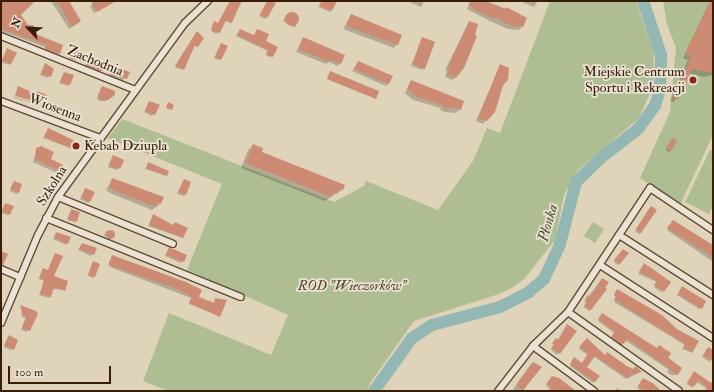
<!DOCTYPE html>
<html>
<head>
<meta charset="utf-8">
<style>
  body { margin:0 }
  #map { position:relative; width:714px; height:392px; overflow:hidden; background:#dfd3b9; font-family:"IM FELL Double Pica",serif }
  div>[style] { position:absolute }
  .green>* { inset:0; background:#aebd92 }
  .shadow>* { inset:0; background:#0003 }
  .river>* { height:12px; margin:-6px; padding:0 6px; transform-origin:6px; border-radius:6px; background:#93b7b2 }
  .building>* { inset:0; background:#cd8b73 }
  .round { border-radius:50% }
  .roads { filter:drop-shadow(1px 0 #624a34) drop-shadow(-1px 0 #624a34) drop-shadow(0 1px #624a34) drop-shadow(0 -1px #624a34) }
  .minor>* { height:6px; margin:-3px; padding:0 3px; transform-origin:3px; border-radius:3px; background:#eae2d2 }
  .dots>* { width:11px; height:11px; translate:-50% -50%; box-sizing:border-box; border:2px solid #eae2d2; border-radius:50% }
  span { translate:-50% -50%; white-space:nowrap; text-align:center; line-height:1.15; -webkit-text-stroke:3.5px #eae2d2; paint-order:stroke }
  .street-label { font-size:14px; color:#381d08 }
  .poi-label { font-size:14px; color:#381d08 }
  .right { translate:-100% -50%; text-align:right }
  .left { translate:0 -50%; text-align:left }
  .park-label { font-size:14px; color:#56452a; font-style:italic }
  .water-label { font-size:15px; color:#534b3b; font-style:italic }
  .frame { position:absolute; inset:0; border:2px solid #381d08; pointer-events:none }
  .north { position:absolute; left:8px; top:8px; width:40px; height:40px; -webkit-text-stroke:3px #eae2d2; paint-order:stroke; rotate:295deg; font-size:11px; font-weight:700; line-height:16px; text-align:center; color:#381d08 }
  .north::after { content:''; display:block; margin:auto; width:14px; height:18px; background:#381d08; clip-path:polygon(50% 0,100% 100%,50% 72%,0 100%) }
  .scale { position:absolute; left:8px; top:366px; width:103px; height:18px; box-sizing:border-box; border:2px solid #381d08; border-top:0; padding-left:5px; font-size:12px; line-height:14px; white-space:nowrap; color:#381d08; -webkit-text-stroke:3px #eae2d2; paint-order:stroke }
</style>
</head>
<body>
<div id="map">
  <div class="green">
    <i style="clip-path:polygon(550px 1px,636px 1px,654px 53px,653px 87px,639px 118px,578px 170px,564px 195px,555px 240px,524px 279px,510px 289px,493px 296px,414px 321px,370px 383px,367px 391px,168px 391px,143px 381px,169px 313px,271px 355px,288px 315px,187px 270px,222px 184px,108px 138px,122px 119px,334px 202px,364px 186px,366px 181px,438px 210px,473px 161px,487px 128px,500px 133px)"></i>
    <i style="clip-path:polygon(663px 1px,713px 1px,713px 135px,680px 205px,640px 178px,670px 112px,676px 48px,667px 24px)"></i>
    <i style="clip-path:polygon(710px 150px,713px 151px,713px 205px,709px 214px,685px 202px)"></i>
    <i style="clip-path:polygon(593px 222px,604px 229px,595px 243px,584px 236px)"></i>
  </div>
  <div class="shadow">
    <i style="clip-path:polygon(1px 1px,28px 1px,19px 15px,31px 34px,59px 53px,57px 56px,44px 51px,45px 47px,1px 31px)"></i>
    <i style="clip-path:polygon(51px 1px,68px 1px,80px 21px,69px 29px)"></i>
    <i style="clip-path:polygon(96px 1px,116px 1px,94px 13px,90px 6px)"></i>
    <i style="clip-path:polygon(230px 1px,242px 1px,231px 23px,224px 21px,217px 34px,211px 31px,213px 23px,218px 24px)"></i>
    <i style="clip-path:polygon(269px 1px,276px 1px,265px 19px,259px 16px)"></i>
    <i style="clip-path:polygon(321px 1px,335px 2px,330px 12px,319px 7px)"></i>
    <i style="clip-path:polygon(407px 1px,424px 1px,421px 7px)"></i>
    <i style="clip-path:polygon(470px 1px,486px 1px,519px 14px,522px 26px,519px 30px,508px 29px,490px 21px,467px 9px)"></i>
    <i style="clip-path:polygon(520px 1px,538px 1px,534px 7px)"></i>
    <i style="clip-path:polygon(709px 3px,713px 4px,713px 75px,704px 77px,689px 73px,674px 102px,670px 101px,688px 60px,683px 58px)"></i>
    <i style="clip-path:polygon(287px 14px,299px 17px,295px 28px,283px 21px)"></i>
    <i style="clip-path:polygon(351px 15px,397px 44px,394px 48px,343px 29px)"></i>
    <i style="clip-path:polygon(469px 22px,456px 77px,452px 80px,445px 77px,447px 71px,445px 70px)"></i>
    <i style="clip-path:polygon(240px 30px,276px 47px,272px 57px,266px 56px,268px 51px,236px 36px)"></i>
    <i style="clip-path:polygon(196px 34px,198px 47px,194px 46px,183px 69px,175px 68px)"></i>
    <i style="clip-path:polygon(303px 39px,340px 63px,338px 66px,329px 62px,326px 64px,296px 52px)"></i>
    <i style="clip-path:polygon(423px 39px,424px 68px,422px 70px,411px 66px)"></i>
    <i style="clip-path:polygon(221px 44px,221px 59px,219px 60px,214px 58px)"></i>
    <i style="clip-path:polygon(6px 51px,10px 64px,9px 65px,1px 62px)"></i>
    <i style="clip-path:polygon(90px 57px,111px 66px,99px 72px,85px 66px)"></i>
    <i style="clip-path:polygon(358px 62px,391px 76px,388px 84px,386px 86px,352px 71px)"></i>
    <i style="clip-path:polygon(45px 64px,53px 69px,48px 78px,40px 75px)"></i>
    <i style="clip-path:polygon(500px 66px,507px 79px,497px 97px,500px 97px,494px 111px,483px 124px,476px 121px)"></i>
    <i style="clip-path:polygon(112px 68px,128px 73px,122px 81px,109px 76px)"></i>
    <i style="clip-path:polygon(330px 72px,375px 98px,327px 79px)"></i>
    <i style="clip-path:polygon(64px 73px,72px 76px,68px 86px,59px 83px)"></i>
    <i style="clip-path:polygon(411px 81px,460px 109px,456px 113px,445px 112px,440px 110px,441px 108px,413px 100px,405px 93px)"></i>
    <i style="clip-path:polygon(101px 88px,113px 96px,106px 101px,99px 101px,97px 98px)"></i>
    <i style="clip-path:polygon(14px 98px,14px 97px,42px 105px,41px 105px)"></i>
    <i style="clip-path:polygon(149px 102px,154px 114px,152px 116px,144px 112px)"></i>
    <i style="clip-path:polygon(48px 129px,74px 142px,71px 148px,43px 138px)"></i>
    <i style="clip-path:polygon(672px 139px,671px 150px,669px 152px,666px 150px)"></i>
    <i style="clip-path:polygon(253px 145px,261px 152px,344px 185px,342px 190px,325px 201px,241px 168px,248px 150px)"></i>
    <i style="clip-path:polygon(37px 149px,59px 170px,57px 173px,33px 162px)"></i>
    <i style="clip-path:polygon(113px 156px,121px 167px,116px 170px,108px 167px)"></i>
    <i style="clip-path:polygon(148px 164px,168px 171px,166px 176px,145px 169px)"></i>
    <i style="clip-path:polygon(112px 179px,160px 204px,152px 210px,110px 193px,106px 190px)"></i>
    <i style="clip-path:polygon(14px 182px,18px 192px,17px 194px,10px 191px)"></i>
    <i style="clip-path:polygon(183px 182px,185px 195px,184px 196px,177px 194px)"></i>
    <i style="clip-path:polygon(84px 191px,90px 201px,88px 203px,80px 199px)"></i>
    <i style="clip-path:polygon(4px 206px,10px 214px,8px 215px,1px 213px)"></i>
    <i style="clip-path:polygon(649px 209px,641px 233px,639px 234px,635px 231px)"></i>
    <i style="clip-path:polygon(70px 212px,76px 221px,75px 222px,67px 220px)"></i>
    <i style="clip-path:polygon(153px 216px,173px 226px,186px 228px,183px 238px,148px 226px)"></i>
    <i style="clip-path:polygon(672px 222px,713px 247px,713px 262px,667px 230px)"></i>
    <i style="clip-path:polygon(106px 231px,114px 234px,113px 238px,104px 236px)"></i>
    <i style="clip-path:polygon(56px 233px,70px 238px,66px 245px,53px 239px)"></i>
    <i style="clip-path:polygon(82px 244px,95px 249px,91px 256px,78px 250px)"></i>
    <i style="clip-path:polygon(169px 248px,185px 255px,181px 263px,165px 256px)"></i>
    <i style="clip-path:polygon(621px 251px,620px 264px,618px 265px,614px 262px)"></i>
    <i style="clip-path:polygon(55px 254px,53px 277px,64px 290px,53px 289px,49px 298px,39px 295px,44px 281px,39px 279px,42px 271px,48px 271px)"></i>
    <i style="clip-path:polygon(112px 257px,198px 297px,213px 304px,216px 299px,220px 316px,189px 304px,191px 298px,110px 267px,108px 265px)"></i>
    <i style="clip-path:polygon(92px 264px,99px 264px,93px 278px,88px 276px)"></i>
    <i style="clip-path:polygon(644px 265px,655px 270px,662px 293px,654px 287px,657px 282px,638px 274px)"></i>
    <i style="clip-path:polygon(602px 279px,604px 288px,589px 311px,584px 307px,586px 303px,584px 302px)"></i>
    <i style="clip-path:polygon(681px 289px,701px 308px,699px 309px,677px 295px)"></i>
    <i style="clip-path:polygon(616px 292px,676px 329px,691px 352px,682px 349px,685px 345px,614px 302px)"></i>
    <i style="clip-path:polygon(21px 306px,35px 312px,27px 332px,21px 330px,26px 318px,22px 317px)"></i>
    <i style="clip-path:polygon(601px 316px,657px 349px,681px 368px,677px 375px,671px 375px,667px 372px,669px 370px,625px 340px,620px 345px,610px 339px,614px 333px,598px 321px)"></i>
    <i style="clip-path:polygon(575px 331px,557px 355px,551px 350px,555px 341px)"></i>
    <i style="clip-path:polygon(8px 337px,13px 349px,11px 350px,4px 347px)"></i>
    <i style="clip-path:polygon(587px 339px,605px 356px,633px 370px,636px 368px,641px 372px,626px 379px,593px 356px,586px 367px,598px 377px,593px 383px,570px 366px,573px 360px,582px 364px,588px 355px,579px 349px)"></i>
    <i style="clip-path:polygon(707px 350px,713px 350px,710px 362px,702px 357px)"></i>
    <i style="clip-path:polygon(531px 364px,540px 367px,523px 391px,512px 391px)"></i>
    <i style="clip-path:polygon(694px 372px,713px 384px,713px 391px,705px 391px,707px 389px,697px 382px,691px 387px,687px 384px)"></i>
    <i style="clip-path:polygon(551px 378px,573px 391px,548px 391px,550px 389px,546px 386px)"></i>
    <i style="clip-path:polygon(642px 381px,661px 391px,642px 391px,637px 388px)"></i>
    <i style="clip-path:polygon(617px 388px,621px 391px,615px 391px)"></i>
  </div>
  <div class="river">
    <i style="left:374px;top:391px;width:65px;rotate:-54.4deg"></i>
    <i style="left:412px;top:338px;width:24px;rotate:-33deg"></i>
    <i style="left:432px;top:325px;width:70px;rotate:-14.8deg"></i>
    <i style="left:500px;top:307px;width:33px;rotate:-27deg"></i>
    <i style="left:529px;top:292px;width:20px;rotate:-41deg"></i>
    <i style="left:544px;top:279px;width:38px;rotate:-65deg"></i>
    <i style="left:560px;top:244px;width:64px;rotate:-75.5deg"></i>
    <i style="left:576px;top:182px;width:36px;rotate:-44deg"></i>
    <i style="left:602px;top:157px;width:46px;rotate:-37.9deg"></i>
    <i style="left:638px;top:129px;width:29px;rotate:-54deg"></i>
    <i style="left:655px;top:106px;width:17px;rotate:-73deg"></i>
    <i style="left:660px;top:90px;width:35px;rotate:-88deg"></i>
    <i style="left:661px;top:55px;width:57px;rotate:-108.4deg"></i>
  </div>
  <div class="building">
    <i style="clip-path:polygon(1px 1px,35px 1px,21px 15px,28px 25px,33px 25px,37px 30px,33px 33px,63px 45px,60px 54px,45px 49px,47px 45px,1px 29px)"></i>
    <i style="clip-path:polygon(57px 1px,69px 1px,81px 21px,72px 27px)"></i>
    <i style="clip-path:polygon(91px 1px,116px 1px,97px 12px)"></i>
    <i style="clip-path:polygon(230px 1px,241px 1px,232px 23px,226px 20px,220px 33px,211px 30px,214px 21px,218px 23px)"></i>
    <i style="clip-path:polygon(267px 1px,276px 3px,267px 18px,260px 14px)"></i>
    <i style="clip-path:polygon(322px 1px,337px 1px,332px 11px,319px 6px)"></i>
    <i style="clip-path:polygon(471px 1px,485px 1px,505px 9px,506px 7px,527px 18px,523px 27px,511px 26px,495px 17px,494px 19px,479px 12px,469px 5px)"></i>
    <i style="clip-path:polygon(710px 1px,713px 1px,713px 73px,692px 69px,678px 100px,673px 97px,691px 57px,685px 54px)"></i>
    <i class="round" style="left:285px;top:12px;width:14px;height:14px"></i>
    <i style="clip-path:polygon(351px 14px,402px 35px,398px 45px,346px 26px)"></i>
    <i style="clip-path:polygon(469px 21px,478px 24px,475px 35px,477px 36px,464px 68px,456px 78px,447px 74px,450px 67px,448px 67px)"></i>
    <i style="clip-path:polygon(240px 29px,254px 35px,257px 29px,269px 34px,266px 41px,278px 47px,273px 57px,266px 54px,268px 50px,237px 35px)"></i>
    <i style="clip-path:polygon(197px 31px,204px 38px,198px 47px,195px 45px,184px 70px,175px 66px)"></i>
    <i style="clip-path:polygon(303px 37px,345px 55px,341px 64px,331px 60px,330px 62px,298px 49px)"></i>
    <i style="clip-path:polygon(422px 37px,435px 42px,425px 69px,412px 64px)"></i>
    <i style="clip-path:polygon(221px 43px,228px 46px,221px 60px,215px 57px)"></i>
    <i style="clip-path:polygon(7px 48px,17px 53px,11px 64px,2px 61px)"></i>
    <i style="clip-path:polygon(72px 49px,80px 52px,75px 60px,69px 58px)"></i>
    <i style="clip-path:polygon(90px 56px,112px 65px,101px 71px,86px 65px)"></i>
    <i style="clip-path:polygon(358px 61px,393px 76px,389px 84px,354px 69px)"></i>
    <i style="clip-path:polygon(45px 63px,54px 69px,51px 77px,41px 74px)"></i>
    <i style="clip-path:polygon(500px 64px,509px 68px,508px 80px,503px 85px,495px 112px,487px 121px,478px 118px)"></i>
    <i style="clip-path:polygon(113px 66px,130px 72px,127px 79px,110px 74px)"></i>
    <i style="clip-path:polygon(330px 71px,379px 91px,376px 99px,327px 79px)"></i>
    <i style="clip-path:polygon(64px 72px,74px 75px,70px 85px,60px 82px)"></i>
    <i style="clip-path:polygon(411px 80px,464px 101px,461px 110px,450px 107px,449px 109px,442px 107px,443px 105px,417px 97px,407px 89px)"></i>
    <i style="clip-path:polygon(18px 86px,36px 94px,37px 91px,47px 95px,44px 104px,15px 96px)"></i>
    <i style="clip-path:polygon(102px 86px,115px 91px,115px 95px,108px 100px,101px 100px,98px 96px)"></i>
    <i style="clip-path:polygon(149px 101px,160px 105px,155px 115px,145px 111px)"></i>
    <i style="clip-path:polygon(168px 102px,174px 105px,172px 110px,166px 108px)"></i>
    <i style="clip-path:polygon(48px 128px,75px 141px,72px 149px,44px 137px)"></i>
    <i style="clip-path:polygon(672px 138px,677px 140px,672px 151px,666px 148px)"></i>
    <i style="clip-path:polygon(253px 144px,263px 148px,262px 152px,345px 185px,343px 190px,339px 189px,337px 194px,333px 192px,331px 197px,246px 163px)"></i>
    <i style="clip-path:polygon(41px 146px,54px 152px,51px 159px,63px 165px,60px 171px,35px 159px,36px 148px)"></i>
    <i style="clip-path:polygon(113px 155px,124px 160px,121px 167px,118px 169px,109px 165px)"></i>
    <i style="clip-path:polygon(148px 162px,169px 171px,167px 176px,146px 168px)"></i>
    <i style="clip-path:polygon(112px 178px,164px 197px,161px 204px,158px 203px,156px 207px,113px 190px,109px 187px)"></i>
    <i style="clip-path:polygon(184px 179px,191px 182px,186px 195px,178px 192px)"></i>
    <i style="clip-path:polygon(14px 181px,22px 184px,19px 193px,10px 189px)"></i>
    <i style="clip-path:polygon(85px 188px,95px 192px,90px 202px,81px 198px)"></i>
    <i style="clip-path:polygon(5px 203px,14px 206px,10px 215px,2px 211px)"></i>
    <i style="clip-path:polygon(651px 206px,657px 210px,641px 233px,636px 229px)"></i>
    <i style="clip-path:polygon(71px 209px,80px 212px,77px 222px,68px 219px)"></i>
    <i style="clip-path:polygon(153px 214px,173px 225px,175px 222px,188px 228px,183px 238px,149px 225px)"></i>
    <i style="clip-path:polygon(673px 220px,713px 245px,713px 257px,667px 228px)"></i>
    <i class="round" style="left:105.5px;top:229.5px;width:9px;height:9px"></i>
    <i style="clip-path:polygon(56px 232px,71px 237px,68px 244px,54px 238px)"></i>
    <i style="clip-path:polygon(82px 243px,97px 248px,94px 255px,79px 249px)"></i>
    <i style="clip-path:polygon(169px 247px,187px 255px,184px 262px,166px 255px)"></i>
    <i style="clip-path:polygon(623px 249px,629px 253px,620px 264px,614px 260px)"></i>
    <i style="clip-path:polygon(1px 251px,8px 254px,3px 265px,1px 265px)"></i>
    <i style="clip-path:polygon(55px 253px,63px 256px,54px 276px,68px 281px,65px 291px,54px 287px,51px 297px,40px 294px,44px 280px,39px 278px,43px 268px,48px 270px)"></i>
    <i style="clip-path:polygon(112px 255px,186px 282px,202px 290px,199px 297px,214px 303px,215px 298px,227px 300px,220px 317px,189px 303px,192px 297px,175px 288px,111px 266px,109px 263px)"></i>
    <i style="clip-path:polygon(93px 261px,100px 264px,95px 277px,88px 275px)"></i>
    <i style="clip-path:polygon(644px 263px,671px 282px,664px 292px,654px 285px,657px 281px,639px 272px)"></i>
    <i style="clip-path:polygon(602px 278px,609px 282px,605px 288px,607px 289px,591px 310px,584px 306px,587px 302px,585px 300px,588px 295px,590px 297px)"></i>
    <i style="clip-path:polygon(682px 286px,706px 301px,702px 309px,678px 294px)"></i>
    <i style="clip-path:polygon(617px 289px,662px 315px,677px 329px,699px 341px,692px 353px,683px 347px,685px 344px,615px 300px,616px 297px,614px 295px)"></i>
    <i style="clip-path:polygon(20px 305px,36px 311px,38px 314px,30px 331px,22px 328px,26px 317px,23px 315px)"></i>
    <i style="clip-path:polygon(602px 313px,657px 348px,659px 345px,671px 353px,668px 358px,682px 368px,678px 375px,628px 339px,622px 345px,611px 337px,615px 332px,598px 319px)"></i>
    <i style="clip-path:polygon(567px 324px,577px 331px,560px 354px,551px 348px,554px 345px,552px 343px,556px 338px,558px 340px)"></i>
    <i style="clip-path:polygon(9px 335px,18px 340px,14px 350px,4px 345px)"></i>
    <i style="clip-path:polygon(587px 338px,605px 355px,607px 352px,627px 366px,633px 369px,636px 366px,642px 372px,631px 374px,628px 378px,595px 356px,587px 367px,600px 376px,595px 382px,570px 364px,574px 357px,582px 363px,588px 353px,579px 347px)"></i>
    <i style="clip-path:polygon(708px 347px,713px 350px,713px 361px,703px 355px)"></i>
    <i style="clip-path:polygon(533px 362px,542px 367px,523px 390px,517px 386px,518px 382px)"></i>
    <i style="clip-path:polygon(694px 371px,711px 383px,713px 379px,713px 391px,705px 391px,707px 387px,699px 381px,693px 387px,687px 383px)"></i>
    <i style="clip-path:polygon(552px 376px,559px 378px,576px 391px,548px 391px,551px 387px,546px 384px)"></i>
    <i style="clip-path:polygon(643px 378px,654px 384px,661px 391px,645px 391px,638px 386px)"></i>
  </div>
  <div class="roads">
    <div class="minor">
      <i style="left:1px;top:36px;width:144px;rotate:21.9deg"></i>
      <i style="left:1px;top:101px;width:106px;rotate:20.5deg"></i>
      <i style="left:58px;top:197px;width:124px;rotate:22.2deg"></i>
      <i style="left:46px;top:218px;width:210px;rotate:22.1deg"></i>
      <i style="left:619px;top:235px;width:112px;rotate:32.6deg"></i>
      <i style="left:600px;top:265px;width:135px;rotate:32.9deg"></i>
      <i style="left:1px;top:269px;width:21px;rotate:23deg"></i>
      <i style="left:568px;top:312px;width:136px;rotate:35.4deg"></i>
      <i style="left:1px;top:323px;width:95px;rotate:-67.2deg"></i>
      <i style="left:38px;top:235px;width:43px;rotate:-62.2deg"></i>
      <i style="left:58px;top:197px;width:215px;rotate:-53.9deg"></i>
      <i style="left:185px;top:23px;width:32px;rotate:-44deg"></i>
      <i style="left:533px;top:346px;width:76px;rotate:36.4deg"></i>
      <i style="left:498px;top:391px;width:57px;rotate:-52.1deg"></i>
      <i style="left:533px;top:346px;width:49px;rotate:-44.2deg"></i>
      <i style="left:568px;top:312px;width:149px;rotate:-56.5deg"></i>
      <i style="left:650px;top:188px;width:76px;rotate:33.7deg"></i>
    </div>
  </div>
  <div class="dots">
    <i style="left:693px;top:80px;background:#8f2418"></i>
    <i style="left:76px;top:146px;background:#8f2418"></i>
  </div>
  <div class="street-label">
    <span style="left:95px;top:61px;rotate:22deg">Zachodnia</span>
    <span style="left:55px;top:108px;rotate:21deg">Wiosenna</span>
    <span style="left:52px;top:186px;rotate:-58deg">Szkolna</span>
  </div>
  <div class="poi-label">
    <span class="right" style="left:685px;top:80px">Miejskie Centrum<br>Sportu i Rekreacji</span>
    <span class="left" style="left:84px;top:146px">Kebab Dziupla</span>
  </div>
  <div class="park-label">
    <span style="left:352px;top:286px">ROD "Wieczorków"</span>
  </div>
  <div class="water-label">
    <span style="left:548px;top:223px;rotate:-74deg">Płonka</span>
  </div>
  <div class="frame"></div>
  <div class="north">N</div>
  <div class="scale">100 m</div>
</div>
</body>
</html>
